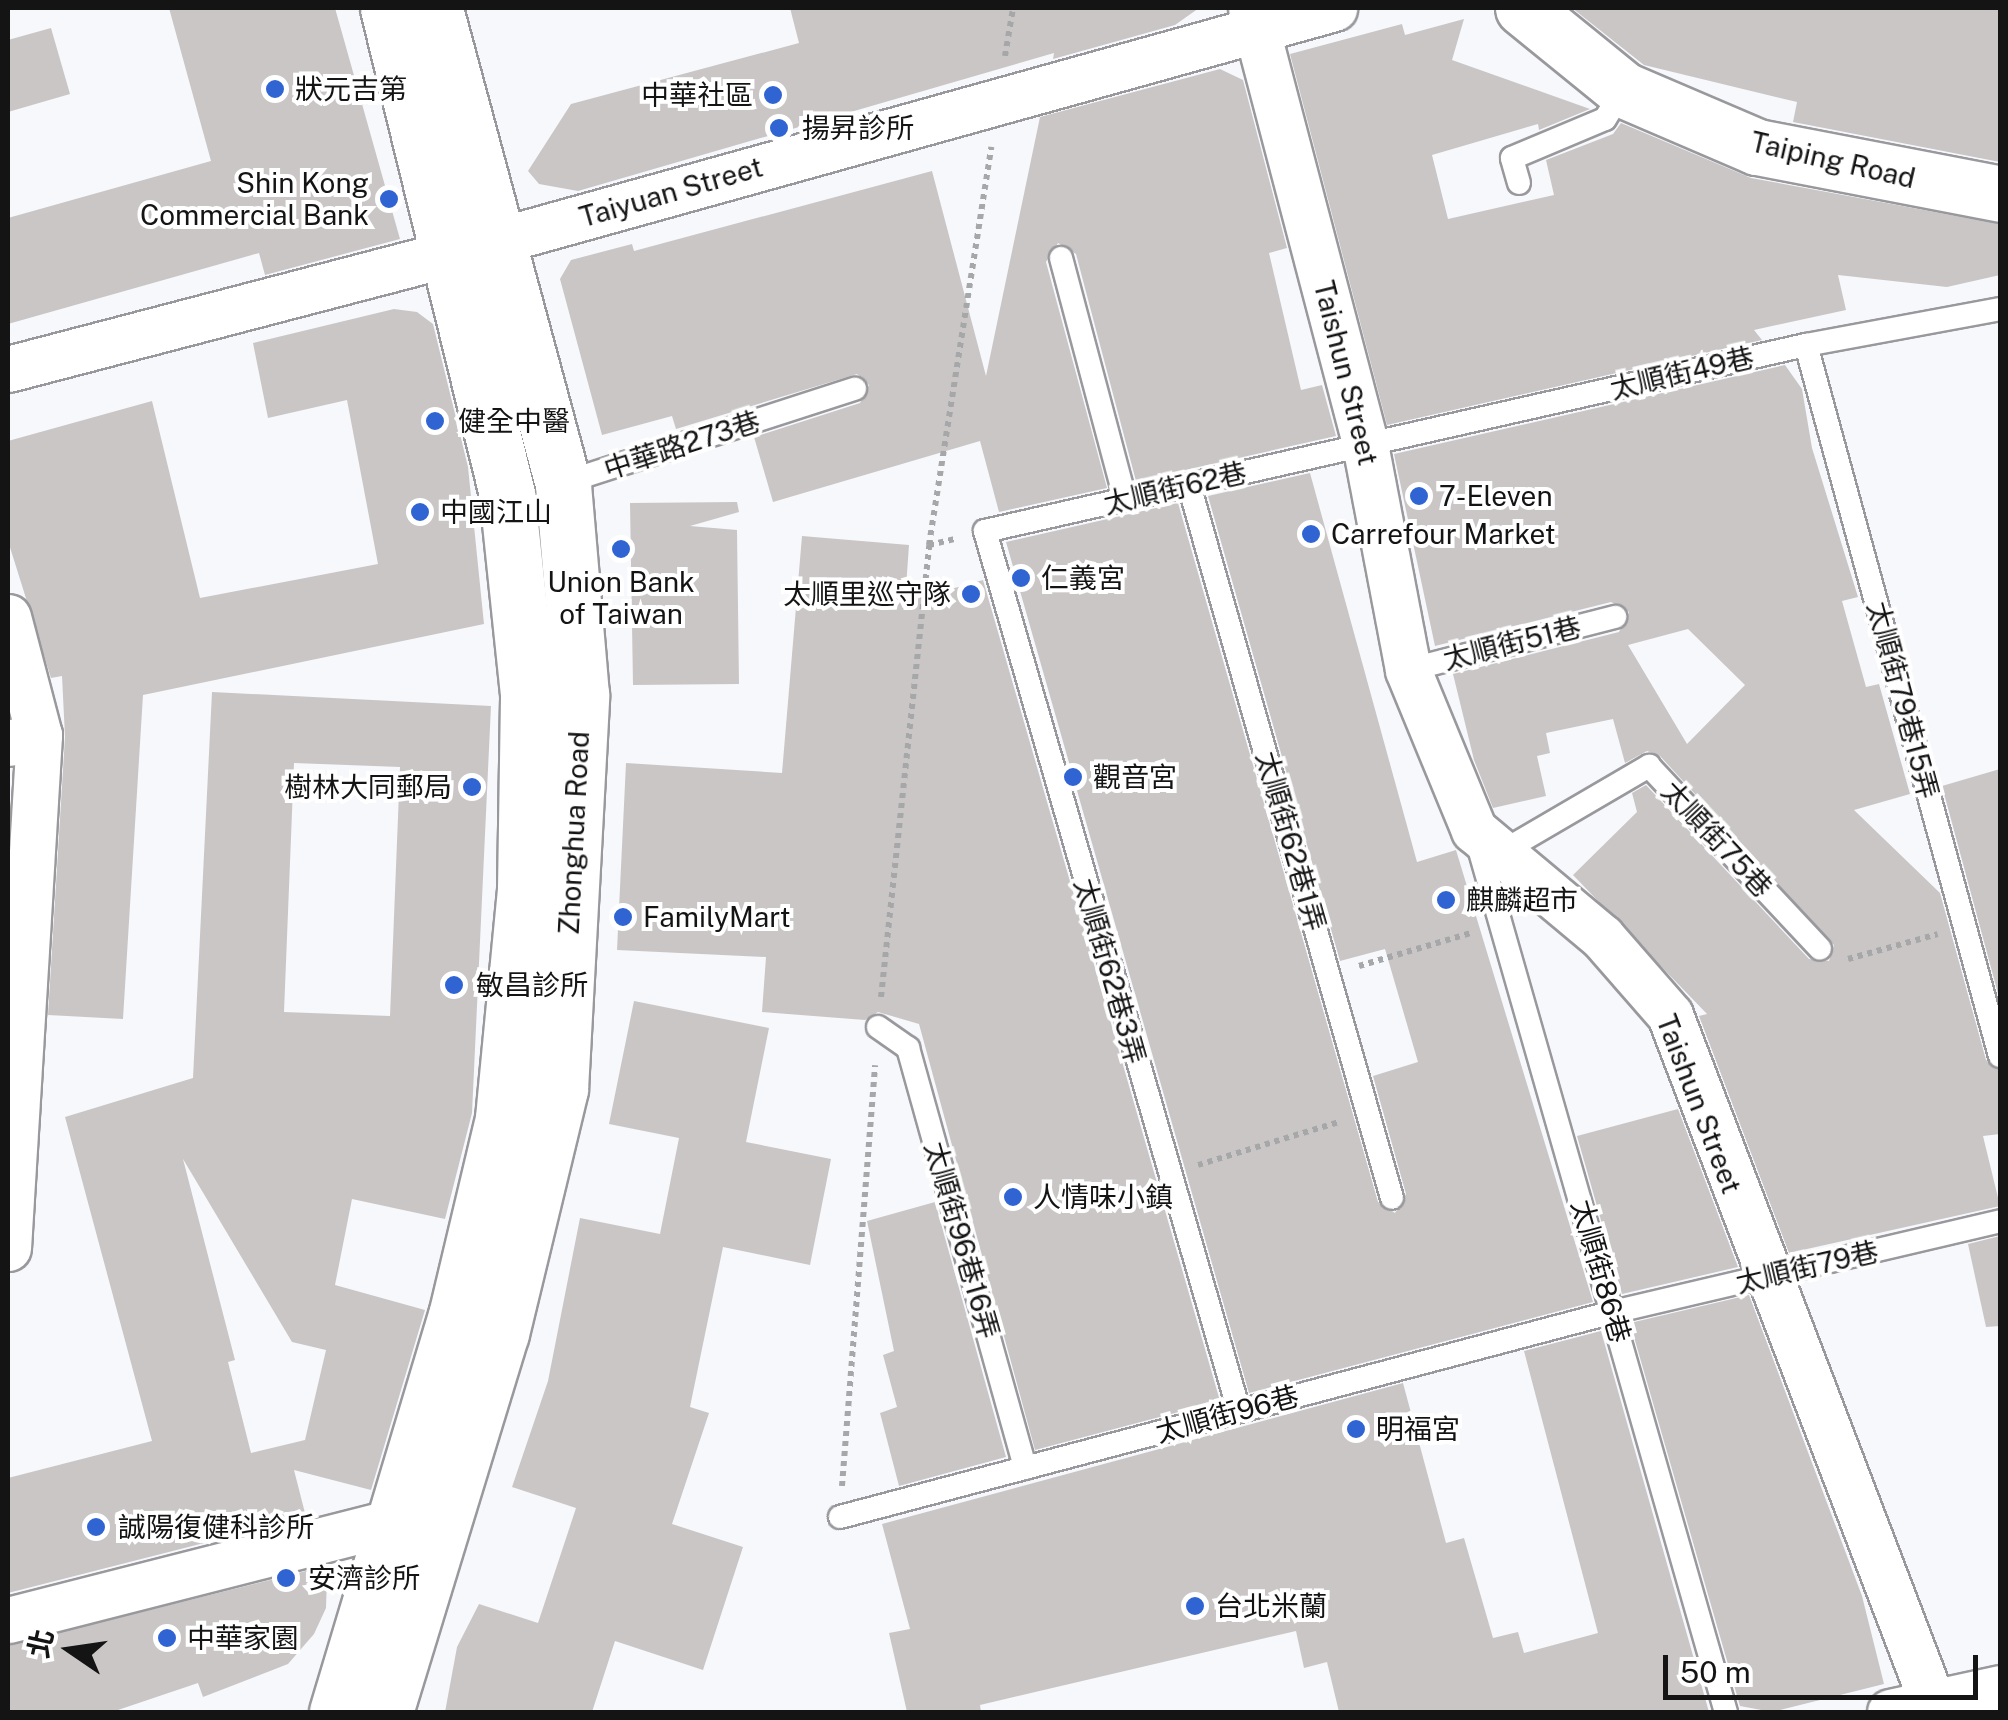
<!DOCTYPE html>
<html>
<head>
<meta charset="utf-8">
<style>
  body { margin:0 }
  #map { position:relative; width:2008px; height:1720px; overflow:hidden; background:#f7f8fb; font-family:"Public Sans","Noto Sans TC",sans-serif }
  div>[style] { position:absolute }
  .building>* { inset:0; background:#cac6c6 }
  .path>* { height:6px; margin-top:-3px; transform-origin:0; background:repeating-linear-gradient(90deg,#a6a7a9 0 5px,transparent 0 10px) }
  .roads { filter:drop-shadow(2px 0 #99999d) drop-shadow(-2px 0 #99999d) drop-shadow(0 2px #99999d) drop-shadow(0 -2px #99999d) }
  .service>* { height:22px; margin:-11px; padding:0 11px; transform-origin:11px; border-radius:11px; background:#fff }
  .minor>* { height:45px; margin:-22.5px; padding:0 22.5px; transform-origin:22.5px; border-radius:22.5px; background:#fff }
  .tertiary>* { height:55px; margin:-27.5px; padding:0 27.5px; transform-origin:27.5px; border-radius:27.5px; background:#fff }
  .dots>* { width:28px; height:28px; translate:-50% -50%; box-sizing:border-box; border:5px solid #fff; border-radius:50% }
  span { translate:-50% -50%; white-space:nowrap; text-align:center; line-height:1.15; -webkit-text-stroke:8px #fff; paint-order:stroke }
  .poi-label { font-size:28px; color:#141415 }
  .left { translate:0 -50%; text-align:left }
  .right { translate:-100% -50%; text-align:right }
  .street-label { font-size:28px; color:#141415 }
  .frame { position:absolute; inset:0; border:10px solid #141415; pointer-events:none }
  .north { position:absolute; left:20px; top:1600px; width:100px; height:100px; -webkit-text-stroke:8px #fff; paint-order:stroke; rotate:283deg; font-size:28px; font-weight:700; line-height:40px; text-align:center; color:#141415 }
  .north::after { content:''; display:block; margin:auto; width:35px; height:45px; background:#141415; clip-path:polygon(50% 0,100% 100%,50% 72%,0 100%) }
  .scale { position:absolute; left:1663px; top:1655px; width:315px; height:45px; box-sizing:border-box; border:5px solid #141415; border-top:0; padding-left:12px; font-size:30px; line-height:35px; white-space:nowrap; color:#141415; -webkit-text-stroke:8px #fff; paint-order:stroke }
</style>
</head>
<body>
<div id="map">
  <div class="building">
    <i style="clip-path:polygon(169px 8px,335px 8px,400px 239px,265px 275px,259px 253px,8px 324px,8px 218px,211px 161px)"></i>
    <i style="clip-path:polygon(790px 8px,1199px 8px,1175px 25px,1053px 59px,1054px 53px,578px 191px,539px 184px,528px 171px,571px 104px,799px 43px)"></i>
    <i style="clip-path:polygon(1572px 8px,2000px 8px,2000px 162px,1793px 122px,1797px 102px,1644px 65px)"></i>
    <i style="clip-path:polygon(1464px 19px,1452px 60px,1590px 109px,1539px 130px,1538px 124px,1432px 155px,1448px 219px,1554px 195px,1546px 160px,1613px 134px,1621px 123px,1751px 178px,2000px 224px,2000px 275px,1947px 287px,1838px 275px,1846px 310px,1754px 330px,1762px 340px,1387px 425px,1290px 54px,1402px 24px,1405px 35px)"></i>
    <i style="clip-path:polygon(51px 28px,70px 94px,8px 112px,8px 40px)"></i>
    <i style="clip-path:polygon(1220px 69px,1243px 80px,1287px 248px,1269px 253px,1301px 390px,1322px 385px,1336px 436px,1136px 481px,1076px 254px,1058px 243px,1046px 262px,1107px 488px,999px 512px,980px 441px,773px 502px,754px 437px,860px 403px,869px 385px,857px 374px,676px 429px,672px 416px,602px 435px,560px 279px,571px 260px,632px 244px,634px 251px,932px 171px,986px 376px,1040px 117px)"></i>
    <i style="clip-path:polygon(394px 309px,417px 312px,433px 324px,468px 467px,484px 624px,143px 695px,123px 1019px,48px 1015px,65px 737px,62px 676px,51px 678px,8px 541px,8px 441px,152px 401px,200px 598px,378px 564px,347px 400px,268px 418px,253px 343px)"></i>
    <i style="clip-path:polygon(evenodd,1785px 365px,1802px 389px,1812px 448px,1858px 597px,1842px 601px,1866px 687px,1879px 684px,1910px 794px,1854px 810px,1940px 893px,1986px 1060px,2000px 1071px,2000px 1134px,1983px 1136px,2000px 1206px,1789px 1253px,1699px 1016px,1707px 1014px,1573px 875px,1637px 812px,1632px 793px,1646px 785px,1809px 959px,1829px 961px,1834px 945px,1660px 756px,1647px 751px,1625px 763px,1613px 719px,1546px 733px,1550px 753px,1537px 756px,1546px 796px,1493px 808px,1474px 760px,1453px 674px,1619px 632px,1629px 612px,1611px 602px,1435px 646px,1394px 454px,1785px 365px,1688px 629px,1745px 685px,1687px 744px,1628px 645px,1688px 629px)"></i>
    <i style="clip-path:polygon(1310px 473px,1417px 862px,1456px 850px,1593px 1302px,1249px 1393px,1006px 542px,1178px 503px,1378px 1202px,1395px 1213px,1406px 1194px,1373px 1076px,1418px 1062px,1385px 949px,1340px 961px,1208px 496px)"></i>
    <i style="clip-path:polygon(737px 502px,739px 512px,690px 526px,737px 530px,739px 684px,633px 685px,630px 503px)"></i>
    <i style="clip-path:polygon(802px 536px,909px 545px,905px 602px,983px 580px,1220px 1401px,1035px 1450px,919px 1024px,878px 1012px,865px 1020px,762px 1012px,766px 957px,617px 950px,626px 763px,782px 773px)"></i>
    <i style="clip-path:polygon(evenodd,212px 692px,491px 706px,472px 1113px,445px 1219px,352px 1199px,335px 1285px,425px 1310px,371px 1490px,294px 1470px,306px 1517px,8px 1593px,8px 1478px,152px 1441px,65px 1117px,193px 1078px,212px 692px,294px 763px,400px 767px,390px 1016px,284px 1012px,294px 763px,212px 692px,183px 1159px,292px 1342px,326px 1350px,305px 1440px,251px 1453px,228px 1362px,235px 1360px,183px 1159px)"></i>
    <i style="clip-path:polygon(2000px 769px,2000px 1001px,1942px 786px)"></i>
    <i style="clip-path:polygon(634px 1001px,769px 1028px,746px 1142px,831px 1159px,810px 1265px,723px 1247px,690px 1407px,709px 1413px,672px 1524px,743px 1547px,703px 1670px,615px 1641px,592px 1712px,445px 1712px,457px 1647px,479px 1604px,538px 1623px,576px 1508px,512px 1487px,548px 1381px,580px 1218px,660px 1234px,679px 1138px,609px 1124px)"></i>
    <i style="clip-path:polygon(1678px 1109px,1738px 1267px,1622px 1294px,1577px 1136px)"></i>
    <i style="clip-path:polygon(935px 1202px,1006px 1457px,899px 1486px,880px 1413px,897px 1407px,883px 1355px,894px 1351px,867px 1221px)"></i>
    <i style="clip-path:polygon(2000px 1236px,2000px 1326px,1986px 1327px,1968px 1244px)"></i>
    <i style="clip-path:polygon(1749px 1295px,1862px 1596px,1884px 1684px,1772px 1712px,1740px 1706px,1630px 1323px)"></i>
    <i style="clip-path:polygon(1601px 1331px,1709px 1712px,1339px 1712px,1327px 1662px,1304px 1668px,1296px 1631px,980px 1705px,981px 1712px,907px 1712px,889px 1633px,910px 1629px,882px 1524px,1403px 1383px,1446px 1543px,1464px 1538px,1493px 1638px,1518px 1632px,1524px 1653px,1598px 1633px,1524px 1351px)"></i>
    <i style="clip-path:polygon(314px 1569px,327px 1577px,326px 1608px,314px 1634px,288px 1664px,203px 1697px,198px 1683px,112px 1712px,8px 1712px,8px 1645px)"></i>
  </div>
  <div class="path">
    <i style="left:1005px;top:56px;width:49px;rotate:-80.5deg"></i>
    <i style="left:929px;top:545px;width:27px;rotate:-13deg"></i>
    <i style="left:1848px;top:959px;width:93px;rotate:-15.5deg"></i>
    <i style="left:1359px;top:966px;width:117px;rotate:-16.4deg"></i>
    <i style="left:881px;top:997px;width:455px;rotate:-83.9deg"></i>
    <i style="left:929px;top:545px;width:403px;rotate:-81.1deg"></i>
    <i style="left:1198px;top:1165px;width:147px;rotate:-17deg"></i>
    <i style="left:842px;top:1486px;width:422px;rotate:-85.5deg"></i>
  </div>
  <div class="roads">
    <div class="service">
      <i style="left:1519px;top:183px;width:26px;rotate:-106deg"></i>
      <i style="left:1512px;top:158px;width:101px;rotate:-22.8deg"></i>
      <i style="left:1605px;top:119px;width:34px;rotate:-58deg"></i>
      <i style="left:1061px;top:258px;width:249px;rotate:75.1deg"></i>
      <i style="left:1806px;top:345px;width:737px;rotate:74.74deg"></i>
      <i style="left:560px;top:484px;width:310px;rotate:-17.9deg"></i>
      <i style="left:1189px;top:485px;width:741px;rotate:74.11deg"></i>
      <i style="left:1408px;top:670px;width:214px;rotate:-14.4deg"></i>
      <i style="left:1477px;top:841px;width:906px;rotate:74.05deg"></i>
      <i style="left:1500px;top:853px;width:173px;rotate:-30.3deg"></i>
      <i style="left:1649px;top:766px;width:250px;rotate:46.9deg"></i>
      <i style="left:878px;top:1027px;width:37px;rotate:35deg"></i>
      <i style="left:908px;top:1048px;width:436px;rotate:74.4deg"></i>
      <i style="left:1239px;top:1411px;width:916px;rotate:-106.1deg"></i>
      <i style="left:985px;top:531px;width:842px;rotate:-12.77deg"></i>
      <i style="left:1806px;top:345px;width:197px;rotate:-10.5deg"></i>
      <i style="left:840px;top:1517px;width:800px;rotate:-14.85deg"></i>
      <i style="left:1613px;top:1312px;width:398px;rotate:-13.2deg"></i>
    </div>
    <div class="minor">
      <i style="left:1251px;top:8px;width:451px;rotate:75.3deg"></i>
      <i style="left:1365px;top:444px;width:230px;rotate:79.2deg"></i>
      <i style="left:1408px;top:670px;width:173px;rotate:67.6deg"></i>
      <i style="left:1474px;top:830px;width:167px;rotate:39.9deg"></i>
      <i style="left:1602px;top:937px;width:103px;rotate:48.9deg"></i>
      <i style="left:1670px;top:1015px;width:746px;rotate:69.11deg"></i>
      <i style="left:8px;top:369px;width:510px;rotate:-14.66deg"></i>
      <i style="left:501px;top:240px;width:865px;rotate:-15.56deg"></i>
      <i style="left:8px;top:617px;width:122px;rotate:75.3deg"></i>
      <i style="left:39px;top:735px;width:30px;rotate:165deg"></i>
      <i style="left:8px;top:1248px;width:514px;rotate:-86.54deg"></i>
      <i style="left:8px;top:1620px;width:428px;rotate:-14.3deg"></i>
      <i style="left:1890px;top:1712px;width:113px;rotate:-12.3deg"></i>
    </div>
    <div class="tertiary">
      <i style="left:1523px;top:8px;width:130px;rotate:39.1deg"></i>
      <i style="left:1624px;top:90px;width:145px;rotate:23.2deg"></i>
      <i style="left:1757px;top:147px;width:248px;rotate:10.9deg"></i>
      <i style="left:337px;top:1712px;width:413px;rotate:-73.3deg"></i>
      <i style="left:456px;top:1316px;width:204px;rotate:-76.6deg"></i>
      <i style="left:503px;top:1118px;width:230px;rotate:-84.5deg"></i>
      <i style="left:525px;top:889px;width:195px;rotate:-89.1deg"></i>
      <i style="left:528px;top:694px;width:201px;rotate:-96deg"></i>
      <i style="left:507px;top:494px;width:500px;rotate:-103.76deg"></i>
      <i style="left:385px;top:1712px;width:396px;rotate:-73deg"></i>
      <i style="left:501px;top:1333px;width:251px;rotate:-76.4deg"></i>
      <i style="left:560px;top:1089px;width:395px;rotate:-86.9deg"></i>
      <i style="left:581px;top:695px;width:212px;rotate:-94.9deg"></i>
      <i style="left:563px;top:484px;width:493px;rotate:-105.1deg"></i>
    </div>
  </div>
  <div class="dots">
    <i style="left:275px;top:89px;background:#3064d3"></i>
    <i style="left:773px;top:95px;background:#3064d3"></i>
    <i style="left:779px;top:128px;background:#3064d3"></i>
    <i style="left:389px;top:199px;background:#3064d3"></i>
    <i style="left:435px;top:421px;background:#3064d3"></i>
    <i style="left:1419px;top:496px;background:#3064d3"></i>
    <i style="left:420px;top:512px;background:#3064d3"></i>
    <i style="left:1311px;top:534px;background:#3064d3"></i>
    <i style="left:621px;top:549px;background:#3064d3"></i>
    <i style="left:1021px;top:578px;background:#3064d3"></i>
    <i style="left:971px;top:594px;background:#3064d3"></i>
    <i style="left:1073px;top:777px;background:#3064d3"></i>
    <i style="left:472px;top:787px;background:#3064d3"></i>
    <i style="left:1446px;top:900px;background:#3064d3"></i>
    <i style="left:623px;top:917px;background:#3064d3"></i>
    <i style="left:454px;top:985px;background:#3064d3"></i>
    <i style="left:1013px;top:1197px;background:#3064d3"></i>
    <i style="left:1356px;top:1429px;background:#3064d3"></i>
    <i style="left:96px;top:1527px;background:#3064d3"></i>
    <i style="left:286px;top:1578px;background:#3064d3"></i>
    <i style="left:1195px;top:1606px;background:#3064d3"></i>
    <i style="left:167px;top:1638px;background:#3064d3"></i>
  </div>
  <div class="poi-label">
    <span class="left" style="left:295px;top:89px">狀元吉第</span>
    <span class="right" style="left:753px;top:95px">中華社區</span>
    <span class="left" style="left:802px;top:128px">揚昇診所</span>
    <span class="right" style="left:369px;top:199px">Shin Kong<br>Commercial Bank</span>
    <span class="left" style="left:458px;top:421px">健全中醫</span>
    <span class="left" style="left:1439px;top:496px">7-Eleven</span>
    <span class="left" style="left:440px;top:512px">中國江山</span>
    <span class="left" style="left:1331px;top:534px">Carrefour Market</span>
    <span class="left" style="left:1041px;top:578px">仁義宮</span>
    <span style="left:621px;top:598px">Union Bank<br>of Taiwan</span>
    <span class="right" style="left:951px;top:594px">太順里巡守隊</span>
    <span class="left" style="left:1093px;top:777px">觀音宮</span>
    <span class="right" style="left:452px;top:787px">樹林大同郵局</span>
    <span class="left" style="left:1466px;top:900px">麒麟超市</span>
    <span class="left" style="left:643px;top:917px">FamilyMart</span>
    <span class="left" style="left:476px;top:985px">敏昌診所</span>
    <span class="left" style="left:1033px;top:1197px">人情味小鎮</span>
    <span class="left" style="left:1376px;top:1429px">明福宮</span>
    <span class="left" style="left:118px;top:1527px">誠陽復健科診所</span>
    <span class="left" style="left:308px;top:1578px">安濟診所</span>
    <span class="left" style="left:1215px;top:1606px">台北米蘭</span>
    <span class="left" style="left:187px;top:1638px">中華家園</span>
  </div>
  <div class="street-label">
    <span style="left:1833px;top:160px;rotate:13deg">Taiping Road</span>
    <span style="left:671px;top:192px;rotate:-16deg">Taiyuan Street</span>
    <span style="left:1346px;top:373px;rotate:76deg">Taishun Street</span>
    <span style="left:1682px;top:373px;rotate:-13deg">太順街49巷</span>
    <span style="left:682px;top:445px;rotate:-18deg">中華路273巷</span>
    <span style="left:1175px;top:488px;rotate:-13deg">太順街62巷</span>
    <span style="left:1512px;top:643px;rotate:-14deg">太順街51巷</span>
    <span style="left:1903px;top:700px;rotate:75deg">太順街79巷15弄</span>
    <span style="left:574px;top:833px;rotate:-87deg">Zhonghua Road</span>
    <span style="left:1717px;top:839px;rotate:47deg">太順街75巷</span>
    <span style="left:1291px;top:841px;rotate:74deg">太順街62巷1弄</span>
    <span style="left:1110px;top:971px;rotate:74deg">太順街62巷3弄</span>
    <span style="left:1699px;top:1104px;rotate:69deg">Taishun Street</span>
    <span style="left:962px;top:1240px;rotate:74deg">太順街96巷16弄</span>
    <span style="left:1807px;top:1267px;rotate:-13deg">太順街79巷</span>
    <span style="left:1601px;top:1271px;rotate:74deg">太順街86巷</span>
    <span style="left:1227px;top:1414px;rotate:-15deg">太順街96巷</span>
  </div>
  <div class="frame"></div>
  <div class="north">北</div>
  <div class="scale">50 m</div>
</div>
</body>
</html>
